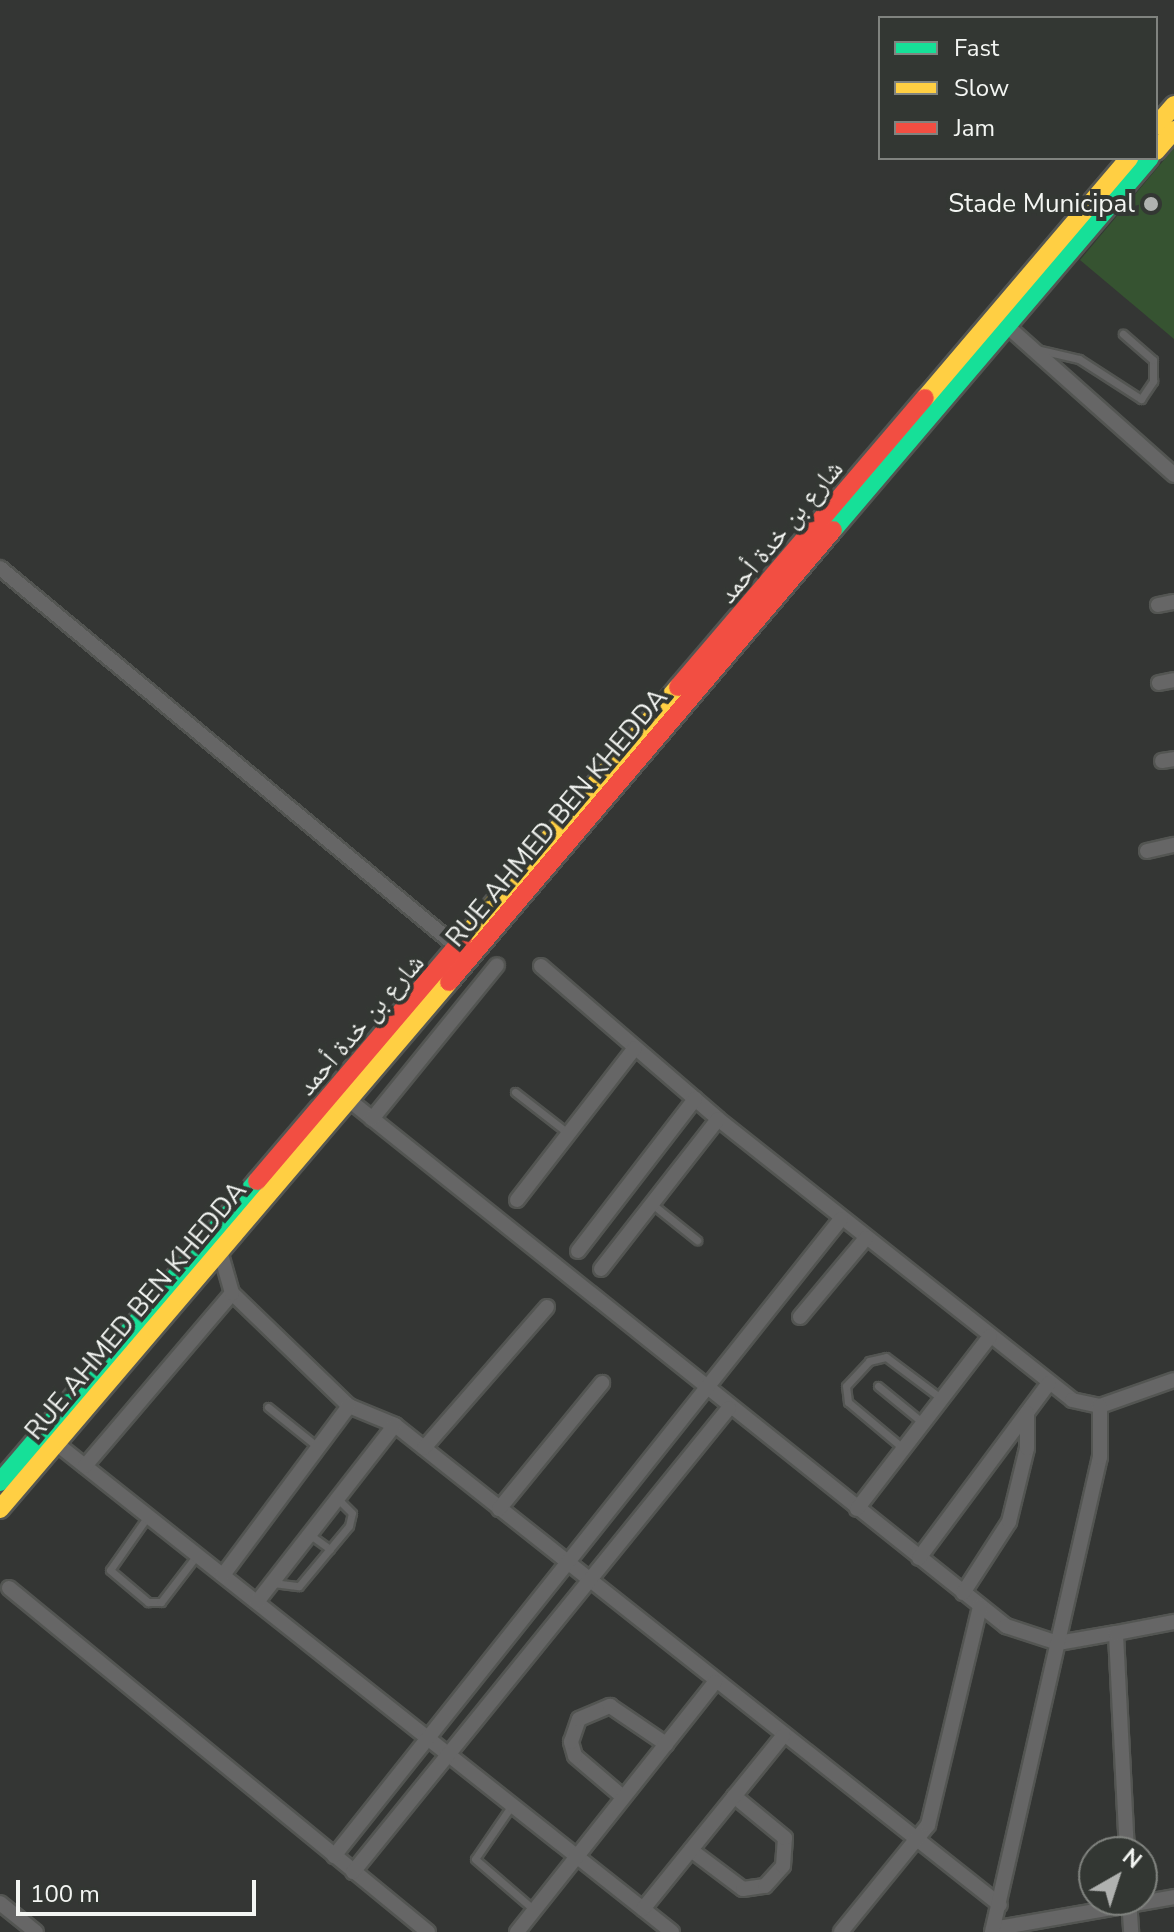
<!DOCTYPE html>
<html>
<head>
<meta charset="utf-8">
<style>
  body { margin:0 }
  #map { position:relative; width:1174px; height:1932px; overflow:hidden; background:#343634; font-family:"Nunito Sans","Noto Naskh Arabic",sans-serif }
  div>[style] { position:absolute }
  .green>* { inset:0; background:#365331 }
  .roads { filter:drop-shadow(2px 0 #535552) drop-shadow(-2px 0 #535552) drop-shadow(0 2px #535552) drop-shadow(0 -2px #535552) }
  .lane>* { height:7px; margin:-3.5px; padding:0 3.5px; transform-origin:3.5px; border-radius:3.5px; background:#666 }
  .street>* { height:14px; margin:-7px; padding:0 7px; transform-origin:7px; border-radius:7px; background:#666 }
  .fast>* { height:18px; margin:-9px; padding:0 9px; transform-origin:9px; border-radius:9px; background:#16e098 }
  .slow>* { height:18px; margin:-9px; padding:0 9px; transform-origin:9px; border-radius:9px; background:#ffcf43 }
  .jam>* { height:18px; margin:-9px; padding:0 9px; transform-origin:9px; border-radius:9px; background:#f24e42 }
  .dots>* { width:22px; height:22px; translate:-50% -50%; box-sizing:border-box; border:4px solid #333733; border-radius:50% }
  span { translate:-50% -50%; white-space:nowrap; text-align:center; line-height:1.15; -webkit-text-stroke:8px #333733; paint-order:stroke }
  .poi-label { font-size:26px; color:#f3f5f2 }
  .right { translate:-100% -50%; text-align:right }
  .street-label { font-size:26px; color:#f3f5f2 }
  .legend { position:absolute; left:878px; top:16px; width:280px; height:144px; box-sizing:border-box; background:#333733; border:2px solid #80837f; margin:0; padding:10px 14px; list-style:none; font-size:24px; color:#f3f5f2 }
  .legend li { display:flex; align-items:center; gap:16px; height:40px }
  .legend b { width:40px; border:2px solid #80837f }
  .north { position:absolute; left:1078px; top:1836px; width:80px; height:80px; box-sizing:border-box; background:#333733; border:2px solid #80837f; border-radius:50%; rotate:39deg; font-size:22px; font-weight:700; line-height:32px; text-align:center; color:#f3f5f2 }
  .north::after { content:''; display:block; margin:auto; width:28px; height:36px; background:#b0b2b0; clip-path:polygon(50% 0,100% 100%,50% 72%,0 100%) }
  .scale { position:absolute; left:16px; top:1880px; width:240px; height:36px; box-sizing:border-box; border:4px solid #f3f5f2; border-top:0; padding-left:10px; font-size:24px; line-height:28px; white-space:nowrap; color:#f3f5f2; -webkit-text-stroke:6px #333733; paint-order:stroke }
</style>
</head>
<body>
<div id="map">
  <div class="green">
    <i style="clip-path:polygon(1174px 148px,1174px 339px,1080px 260px)"></i>
  </div>
  <div class="roads">
    <div class="lane">
      <i style="left:1036px;top:349px;width:44px;rotate:13.1deg"></i>
      <i style="left:1079px;top:359px;width:74px;rotate:32.8deg"></i>
      <i style="left:1141px;top:399px;width:22px;rotate:-56deg"></i>
      <i style="left:1153px;top:381px;width:21px;rotate:-90deg"></i>
      <i style="left:1153px;top:360px;width:40px;rotate:-139deg"></i>
      <i style="left:515px;top:1092px;width:68px;rotate:37.9deg"></i>
      <i style="left:652px;top:1204px;width:58px;rotate:38.7deg"></i>
      <i style="left:878px;top:1386px;width:58px;rotate:39.4deg"></i>
      <i style="left:268px;top:1407px;width:65px;rotate:38.8deg"></i>
      <i style="left:904px;top:1449px;width:73px;rotate:-140deg"></i>
      <i style="left:848px;top:1402px;width:16px;rotate:-97deg"></i>
      <i style="left:846px;top:1386px;width:34px;rotate:-47deg"></i>
      <i style="left:869px;top:1361px;width:17px;rotate:-13deg"></i>
      <i style="left:886px;top:1357px;width:70px;rotate:36.9deg"></i>
      <i style="left:148px;top:1516px;width:66px;rotate:125.1deg"></i>
      <i style="left:110px;top:1570px;width:50px;rotate:40.1deg"></i>
      <i style="left:148px;top:1602px;width:13px"></i>
      <i style="left:161px;top:1602px;width:59px;rotate:-52.5deg"></i>
      <i style="left:309px;top:1534px;width:26px;rotate:36deg"></i>
      <i style="left:273px;top:1583px;width:26px;rotate:7deg"></i>
      <i style="left:299px;top:1586px;width:78px;rotate:-50.2deg"></i>
      <i style="left:349px;top:1526px;width:13px;rotate:-77deg"></i>
      <i style="left:352px;top:1513px;width:21px;rotate:-135deg"></i>
      <i style="left:512px;top:1805px;width:65px;rotate:124.4deg"></i>
      <i style="left:475px;top:1859px;width:78px;rotate:40.8deg"></i>
    </div>
    <div class="street">
      <i style="left:1007px;top:326px;width:224px;rotate:41.7deg"></i>
      <i style="left:0;top:568px;width:599px;rotate:39.65deg"></i>
      <i style="left:1158px;top:605px;width:16px;rotate:-11deg"></i>
      <i style="left:1159px;top:683px;width:15px;rotate:-11deg"></i>
      <i style="left:1162px;top:761px;width:12px;rotate:-9deg"></i>
      <i style="left:1147px;top:851px;width:28px;rotate:-13deg"></i>
      <i style="left:541px;top:966px;width:234px;rotate:40.8deg"></i>
      <i style="left:718px;top:1119px;width:452px;rotate:38.4deg"></i>
      <i style="left:1072px;top:1400px;width:29px;rotate:12deg"></i>
      <i style="left:1100px;top:1406px;width:78px;rotate:-19.4deg"></i>
      <i style="left:349px;top:1100px;width:842px;rotate:38.68deg"></i>
      <i style="left:1006px;top:1626px;width:55px;rotate:18.1deg"></i>
      <i style="left:1058px;top:1643px;width:59px;rotate:-9.8deg"></i>
      <i style="left:372px;top:1119px;width:198px;rotate:-50.9deg"></i>
      <i style="left:517px;top:1200px;width:192px;rotate:-52.2deg"></i>
      <i style="left:578px;top:1251px;width:192px;rotate:-52.4deg"></i>
      <i style="left:601px;top:1269px;width:190px;rotate:-52deg"></i>
      <i style="left:232px;top:1293px;width:163px;rotate:44deg"></i>
      <i style="left:349px;top:1406px;width:50px;rotate:22.4deg"></i>
      <i style="left:395px;top:1425px;width:772px;rotate:38.43deg"></i>
      <i style="left:800px;top:1317px;width:103px;rotate:-50.1deg"></i>
      <i style="left:57px;top:1444px;width:785px;rotate:38.43deg"></i>
      <i style="left:424px;top:1448px;width:187px;rotate:-48.9deg"></i>
      <i style="left:85px;top:1466px;width:227px;rotate:-49.6deg"></i>
      <i style="left:232px;top:1293px;width:44px;rotate:-105.9deg"></i>
      <i style="left:499px;top:1509px;width:163px;rotate:-50.7deg"></i>
      <i style="left:857px;top:1509px;width:218px;rotate:-52.4deg"></i>
      <i style="left:919px;top:1558px;width:218px;rotate:-53.4deg"></i>
      <i style="left:223px;top:1575px;width:211px;rotate:-53.3deg"></i>
      <i style="left:9px;top:1588px;width:542px;rotate:39.39deg"></i>
      <i style="left:963px;top:1593px;width:85px;rotate:-57.1deg"></i>
      <i style="left:1009px;top:1522px;width:76px;rotate:-76.3deg"></i>
      <i style="left:1027px;top:1448px;width:35px;rotate:-90deg"></i>
      <i style="left:257px;top:1602px;width:224px;rotate:-52.1deg"></i>
      <i style="left:623px;top:1797px;width:63px;rotate:-139.5deg"></i>
      <i style="left:575px;top:1756px;width:15px;rotate:-106deg"></i>
      <i style="left:571px;top:1742px;width:24px;rotate:-71deg"></i>
      <i style="left:579px;top:1719px;width:34px;rotate:-23deg"></i>
      <i style="left:610px;top:1706px;width:68px;rotate:34.2deg"></i>
      <i style="left:691px;top:1850px;width:65px;rotate:36.9deg"></i>
      <i style="left:743px;top:1889px;width:22px;rotate:-8deg"></i>
      <i style="left:765px;top:1886px;width:27px;rotate:-48deg"></i>
      <i style="left:783px;top:1866px;width:28px;rotate:-86deg"></i>
      <i style="left:785px;top:1838px;width:66px;rotate:-140.5deg"></i>
      <i style="left:1127px;top:1852px;width:219px;rotate:-92.9deg"></i>
      <i style="left:1116px;top:1633px;width:59px;rotate:-10.7deg"></i>
      <i style="left:334px;top:1856px;width:814px;rotate:-51.48deg"></i>
      <i style="left:353px;top:1872px;width:597px;rotate:-50.98deg"></i>
      <i style="left:1129px;top:1900px;width:32px;rotate:86deg"></i>
      <i style="left:0;top:1903px;width:46px;rotate:38.9deg"></i>
      <i style="left:643px;top:1909px;width:223px;rotate:-51deg"></i>
      <i style="left:993px;top:1929px;width:184px;rotate:-10deg"></i>
      <i style="left:517px;top:1932px;width:319px;rotate:-51.6deg"></i>
      <i style="left:841px;top:1932px;width:138px;rotate:-50.9deg"></i>
      <i style="left:928px;top:1825px;width:225px;rotate:-76.6deg"></i>
      <i style="left:992px;top:1932px;width:487px;rotate:-77.2deg"></i>
      <i style="left:1100px;top:1457px;width:51px;rotate:-90deg"></i>
    </div>
    <div class="fast">
      <i style="left:833px;top:530px;width:489px;rotate:-49.6deg"></i>
      <i style="left:0;top:1482px;width:396px;rotate:-49.5deg"></i>
    </div>
    <div class="slow">
      <i style="left:1156px;top:126px;width:28px;rotate:-49deg"></i>
      <i style="left:1156px;top:151px;width:28px;rotate:-49deg"></i>
      <i style="left:925px;top:398px;width:315px;rotate:-49.6deg"></i>
      <i style="left:463px;top:939px;width:331px;rotate:-49.5deg"></i>
      <i style="left:0;top:1509px;width:692px;rotate:-49.57deg"></i>
    </div>
    <div class="jam">
      <i style="left:678px;top:687px;width:380px;rotate:-49.5deg"></i>
      <i style="left:449px;top:982px;width:593px;rotate:-49.65deg"></i>
      <i style="left:257px;top:1181px;width:318px;rotate:-49.6deg"></i>
    </div>
  </div>
  <div class="dots">
    <i style="left:1151px;top:204px;background:#b0b2b0"></i>
  </div>
  <div class="poi-label">
    <span class="right" style="left:1135px;top:204px">Stade Municipal</span>
  </div>
  <div class="street-label">
    <span style="left:781px;top:532px;rotate:-50deg">شارع بن خدة أحمد</span>
    <span style="left:557px;top:818px;rotate:-50deg">RUE AHMED BEN KHEDDA</span>
    <span style="left:361px;top:1025px;rotate:-49deg">شارع بن خدة أحمد</span>
    <span style="left:136px;top:1311px;rotate:-50deg">RUE AHMED BEN KHEDDA</span>
  </div>
  <ul class="legend">
  <li><b style="height:10px;background:#16e098"></b>Fast</li>
  <li><b style="height:10px;background:#ffcf43"></b>Slow</li>
  <li><b style="height:10px;background:#f24e42"></b>Jam</li>
  </ul>
  <div class="north">N</div>
  <div class="scale">100 m</div>
</div>
</body>
</html>
